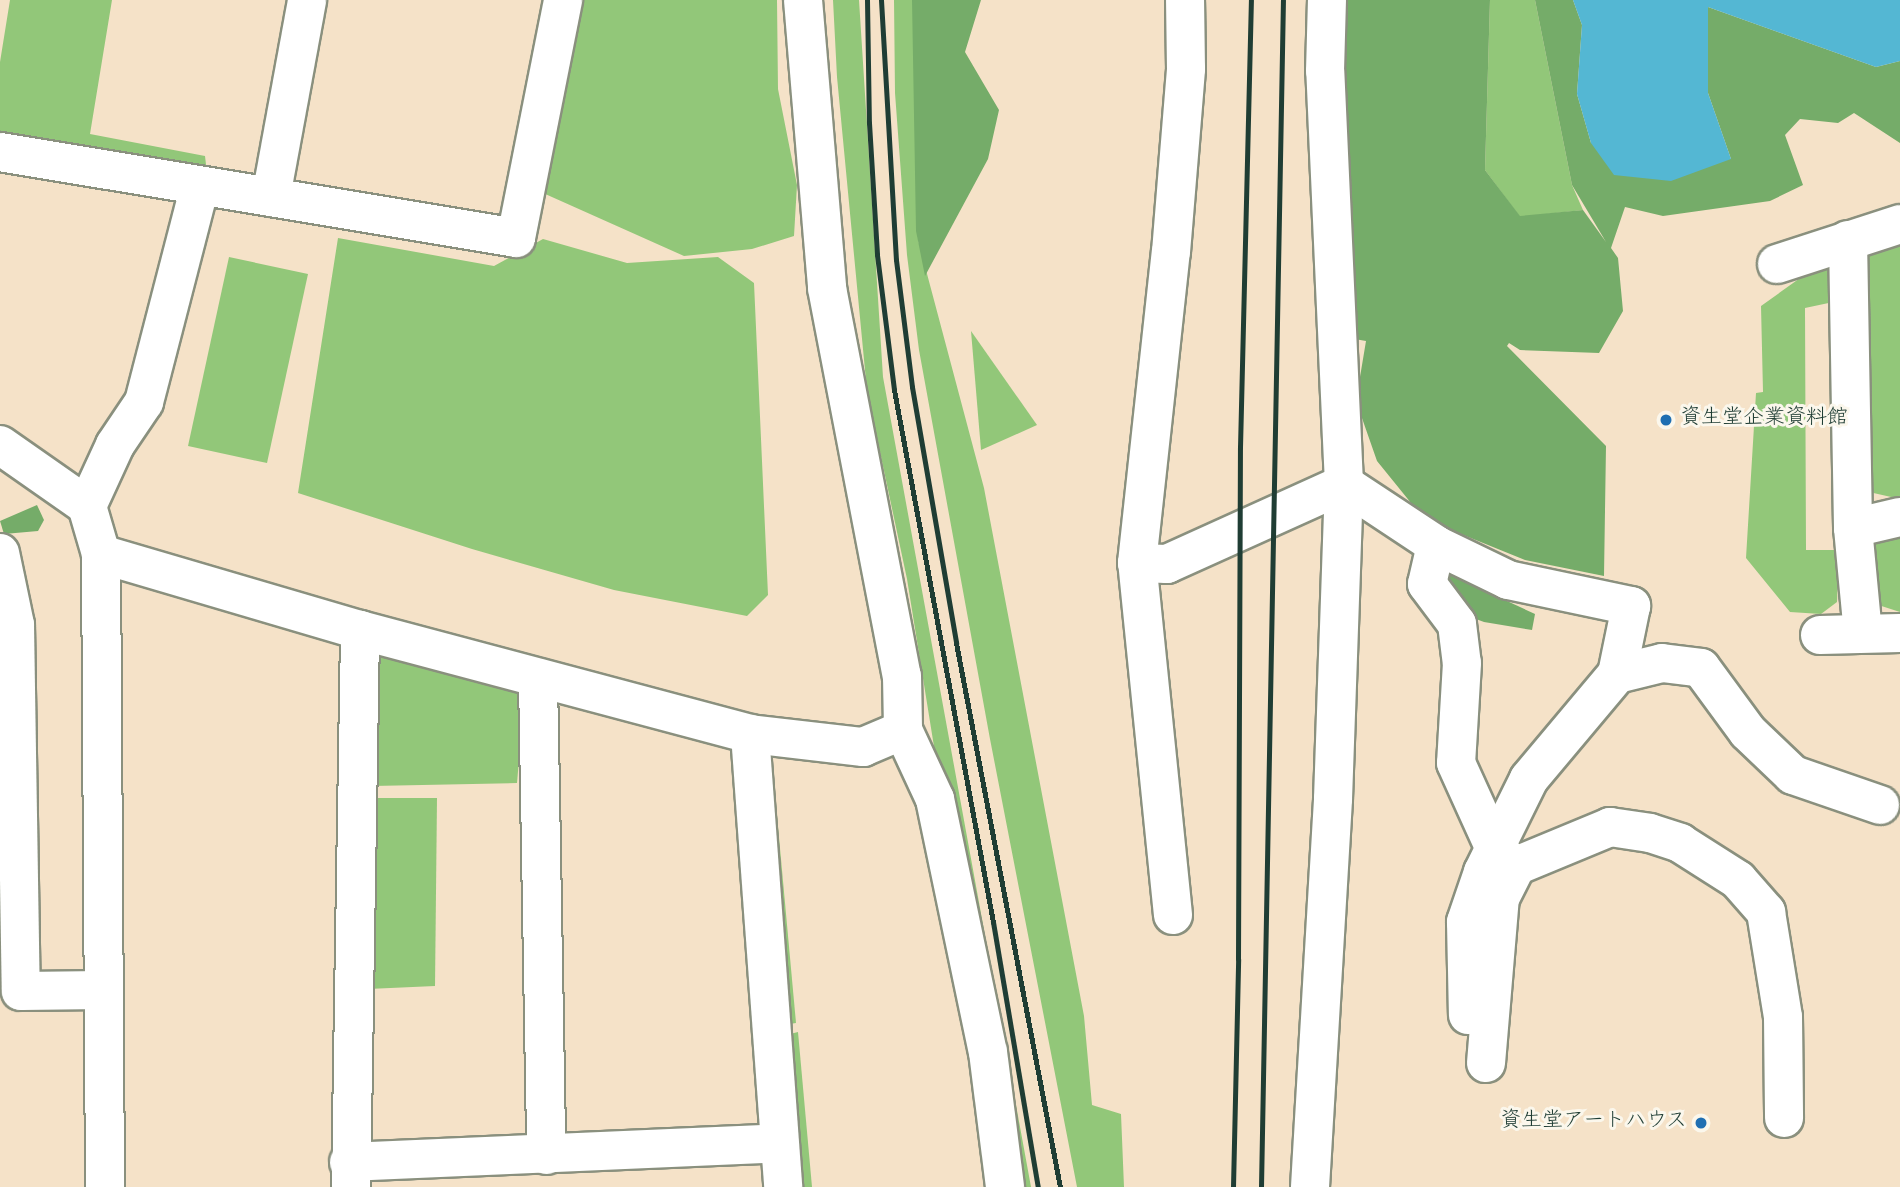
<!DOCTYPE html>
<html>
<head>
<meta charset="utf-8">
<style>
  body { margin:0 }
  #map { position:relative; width:1900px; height:1187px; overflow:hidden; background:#f5e2c8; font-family:"Gochi Hand","Klee One",sans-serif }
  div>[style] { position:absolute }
  .green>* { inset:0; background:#92c779 }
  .forest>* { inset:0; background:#75ac69 }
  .water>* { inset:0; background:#54b7d3 }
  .roads { filter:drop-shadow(2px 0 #8a907e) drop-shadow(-2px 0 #8a907e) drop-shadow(0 2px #8a907e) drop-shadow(0 -2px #8a907e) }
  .minor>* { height:38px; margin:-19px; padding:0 19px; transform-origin:19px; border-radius:19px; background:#fff }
  .rail>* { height:5px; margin:-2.5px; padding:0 2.5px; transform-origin:2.5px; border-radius:2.5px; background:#1f3d34 }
  .dots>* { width:19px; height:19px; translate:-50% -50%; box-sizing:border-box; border:4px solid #fbf7ec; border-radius:50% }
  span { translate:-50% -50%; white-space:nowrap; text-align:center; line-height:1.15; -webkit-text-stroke:6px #fbf7ec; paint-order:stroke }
  .poi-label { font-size:21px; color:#1f3d34 }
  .left { translate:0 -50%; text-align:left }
  .right { translate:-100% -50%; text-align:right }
</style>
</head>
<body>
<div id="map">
  <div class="green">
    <i style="clip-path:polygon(10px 0,112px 0,90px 134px,205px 156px,207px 173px,0 137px,0 62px)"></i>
    <i style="clip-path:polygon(576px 0,777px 0,778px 89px,797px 185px,794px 236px,752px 249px,684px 256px,543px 193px)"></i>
    <i style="clip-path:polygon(833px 0,859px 0,883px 377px,1031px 1187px,1013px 1187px,946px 821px,907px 579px,867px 391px,837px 77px)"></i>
    <i style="clip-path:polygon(894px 0,913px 0,918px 240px,984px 488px,1084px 1016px,1092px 1105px,1121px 1114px,1124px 1187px,1077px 1187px,990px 739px,919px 350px,907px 255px,895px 93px)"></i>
    <i style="clip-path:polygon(1490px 0,1535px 0,1572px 185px,1583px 210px,1520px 217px,1485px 170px)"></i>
    <i style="clip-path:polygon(1900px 228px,1900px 499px,1869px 492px,1866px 241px)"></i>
    <i style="clip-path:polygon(338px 238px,494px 266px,543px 239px,627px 263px,718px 257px,754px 283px,768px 595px,747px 616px,614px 590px,472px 549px,298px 493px)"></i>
    <i style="clip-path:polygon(229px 257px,308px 274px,267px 463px,188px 446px)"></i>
    <i style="clip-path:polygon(1824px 261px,1838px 269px,1838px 301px,1805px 308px,1806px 550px,1839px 550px,1837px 602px,1821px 614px,1790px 612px,1746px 558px,1756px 393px,1763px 392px,1761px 306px)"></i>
    <i style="clip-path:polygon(971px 331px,1037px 425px,981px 450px)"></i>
    <i style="clip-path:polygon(1900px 533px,1900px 612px,1869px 602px,1872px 537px)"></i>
    <i style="clip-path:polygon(375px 647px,525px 691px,517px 783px,372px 786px)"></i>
    <i style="clip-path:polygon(771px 750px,796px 1023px,783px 1025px,765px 751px)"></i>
    <i style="clip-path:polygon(369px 798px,437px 798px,435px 986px,368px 989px)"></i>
    <i style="clip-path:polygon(798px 1032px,812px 1187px,801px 1187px,786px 1035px)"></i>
  </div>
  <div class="forest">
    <i style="clip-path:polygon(912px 0,981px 0,965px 52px,999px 110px,988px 159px,925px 276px,916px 231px)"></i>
    <i style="clip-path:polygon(1329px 0,1490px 0,1485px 170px,1520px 216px,1583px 210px,1606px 242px,1572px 185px,1535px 0,1573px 0,1582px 25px,1577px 94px,1591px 143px,1731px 159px,1708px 93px,1708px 7px,1876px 67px,1900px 61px,1900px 143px,1854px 113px,1838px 123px,1800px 119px,1785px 135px,1803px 185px,1770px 201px,1663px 216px,1625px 207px,1611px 248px,1618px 258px,1623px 311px,1599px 353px,1520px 350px,1509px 343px,1507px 346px,1606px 446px,1604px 576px,1525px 560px,1424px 519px,1377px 461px,1356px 401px,1366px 341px,1343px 337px)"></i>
    <i style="clip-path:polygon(37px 505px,44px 520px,38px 531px,4px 534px,0 521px)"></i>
    <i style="clip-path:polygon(1431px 566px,1535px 614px,1532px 630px,1484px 622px,1452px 610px)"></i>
  </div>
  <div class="water">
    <i style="clip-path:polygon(1573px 0,1900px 0,1900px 61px,1876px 67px,1708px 7px,1708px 93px,1731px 159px,1671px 181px,1614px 175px,1591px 143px,1577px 94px,1582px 25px)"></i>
  </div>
  <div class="roads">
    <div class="minor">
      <i style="left:803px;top:0;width:289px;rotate:85.2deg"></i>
      <i style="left:827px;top:288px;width:395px;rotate:79.1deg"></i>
      <i style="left:902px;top:676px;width:54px;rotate:88.9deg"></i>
      <i style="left:903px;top:730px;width:76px;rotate:65.1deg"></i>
      <i style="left:935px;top:799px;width:258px;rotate:78.2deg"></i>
      <i style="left:988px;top:1052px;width:136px;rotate:82.8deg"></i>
      <i style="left:0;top:152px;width:523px;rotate:9.46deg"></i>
      <i style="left:516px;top:238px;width:243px;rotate:-78.8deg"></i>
      <i style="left:271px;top:197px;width:200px;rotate:-79.6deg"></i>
      <i style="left:1848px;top:240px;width:288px;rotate:89deg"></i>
      <i style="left:1853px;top:528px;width:105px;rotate:84.6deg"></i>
      <i style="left:1777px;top:264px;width:129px;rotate:-18deg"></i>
      <i style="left:0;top:445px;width:106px;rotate:35deg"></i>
      <i style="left:87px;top:506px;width:50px;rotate:73.7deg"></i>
      <i style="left:101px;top:554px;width:633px;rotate:89.64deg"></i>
      <i style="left:1344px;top:484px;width:110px;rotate:33.5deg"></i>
      <i style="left:1436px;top:545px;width:80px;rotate:25.9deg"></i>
      <i style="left:1508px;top:580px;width:126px;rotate:11.9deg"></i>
      <i style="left:1631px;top:606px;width:69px;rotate:101.6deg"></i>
      <i style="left:1617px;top:674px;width:137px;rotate:130deg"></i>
      <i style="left:1529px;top:779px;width:104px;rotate:116.3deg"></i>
      <i style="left:1483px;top:872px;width:53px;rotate:108.8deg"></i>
      <i style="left:1466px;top:922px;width:93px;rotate:88.8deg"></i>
      <i style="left:87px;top:506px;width:67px;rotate:-65.3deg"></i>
      <i style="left:115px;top:445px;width:52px;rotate:-56deg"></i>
      <i style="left:144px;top:402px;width:223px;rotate:-75.5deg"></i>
      <i style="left:1853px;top:528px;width:48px;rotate:-13.2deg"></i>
      <i style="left:1436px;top:545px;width:40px;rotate:103deg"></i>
      <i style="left:1427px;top:584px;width:50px;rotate:53.1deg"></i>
      <i style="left:1457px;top:624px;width:39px;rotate:83deg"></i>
      <i style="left:1462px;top:663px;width:100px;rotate:93.4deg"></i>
      <i style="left:1456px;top:763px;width:94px;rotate:65.6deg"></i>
      <i style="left:1495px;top:849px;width:27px;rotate:39deg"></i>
      <i style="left:1516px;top:866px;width:102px;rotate:-22.5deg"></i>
      <i style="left:1610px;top:827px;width:40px;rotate:8.5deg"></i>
      <i style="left:1650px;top:833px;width:32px;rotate:18deg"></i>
      <i style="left:1680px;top:843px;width:69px;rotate:32.5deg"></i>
      <i style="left:1738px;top:880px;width:43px;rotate:48.8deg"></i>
      <i style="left:1766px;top:912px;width:106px;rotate:80.8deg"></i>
      <i style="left:1783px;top:1017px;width:101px;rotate:89.4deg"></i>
      <i style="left:0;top:553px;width:74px;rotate:78.2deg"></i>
      <i style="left:15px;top:625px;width:366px;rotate:89.1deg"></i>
      <i style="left:21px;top:991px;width:82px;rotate:-0.7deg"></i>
      <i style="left:101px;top:554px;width:270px;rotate:16.4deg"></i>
      <i style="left:360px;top:630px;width:404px;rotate:14.9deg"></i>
      <i style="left:750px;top:734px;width:114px;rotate:6.6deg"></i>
      <i style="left:863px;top:747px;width:43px;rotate:-23deg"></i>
      <i style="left:1137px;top:563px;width:30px;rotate:2deg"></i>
      <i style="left:1167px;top:564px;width:194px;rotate:-24.3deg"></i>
      <i style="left:1820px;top:635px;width:80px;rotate:-1.4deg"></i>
      <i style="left:1617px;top:674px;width:46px;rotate:-13.7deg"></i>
      <i style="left:1662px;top:663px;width:39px;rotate:7deg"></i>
      <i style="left:1701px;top:668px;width:79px;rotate:53.7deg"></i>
      <i style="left:1748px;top:732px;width:62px;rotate:43.7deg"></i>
      <i style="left:1793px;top:775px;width:92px;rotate:19deg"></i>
      <i style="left:538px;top:678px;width:477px;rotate:89deg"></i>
      <i style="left:750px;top:734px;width:454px;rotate:85.8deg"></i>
      <i style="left:1173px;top:915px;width:354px;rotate:-95.8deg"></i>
      <i style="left:1137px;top:563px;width:313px;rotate:-83.8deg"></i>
      <i style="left:1171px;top:252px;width:184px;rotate:-85.3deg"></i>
      <i style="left:1186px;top:69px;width:69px;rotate:-90.8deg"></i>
      <i style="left:1486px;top:1063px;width:166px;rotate:-85.2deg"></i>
      <i style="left:1500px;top:898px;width:36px;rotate:-63deg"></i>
      <i style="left:349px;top:1162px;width:430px;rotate:-2.5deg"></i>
      <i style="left:351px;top:1187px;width:557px;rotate:-89.07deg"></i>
      <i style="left:1310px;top:1187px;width:389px;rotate:-86.6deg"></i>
      <i style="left:1333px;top:799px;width:315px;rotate:-88deg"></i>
      <i style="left:1344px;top:484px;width:413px;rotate:-92.6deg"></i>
      <i style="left:1325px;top:71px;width:71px;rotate:-88.4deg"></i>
    </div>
  </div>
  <div class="rail">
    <i style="left:867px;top:0;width:123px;rotate:89.1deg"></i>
    <i style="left:869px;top:123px;width:132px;rotate:86.5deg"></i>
    <i style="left:877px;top:255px;width:136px;rotate:82.8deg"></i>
    <i style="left:894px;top:390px;width:541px;rotate:79.46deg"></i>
    <i style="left:993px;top:922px;width:269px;rotate:80.4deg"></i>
    <i style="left:881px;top:0;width:260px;rotate:86.7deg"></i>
    <i style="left:896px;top:260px;width:128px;rotate:82.8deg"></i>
    <i style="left:912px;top:387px;width:260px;rotate:80.2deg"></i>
    <i style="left:956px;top:643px;width:554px;rotate:79.18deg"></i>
    <i style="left:1233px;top:1187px;width:228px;rotate:-88.7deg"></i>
    <i style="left:1238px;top:959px;width:512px;rotate:-89.78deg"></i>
    <i style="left:1240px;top:447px;width:447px;rotate:-88.6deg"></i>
    <i style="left:1261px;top:1187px;width:1187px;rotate:-88.94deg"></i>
  </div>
  <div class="dots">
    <i style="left:1666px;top:420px;background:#1f6fb2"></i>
    <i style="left:1701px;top:1123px;background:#1f6fb2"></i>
  </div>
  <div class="poi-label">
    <span class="left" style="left:1680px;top:420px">資生堂企業資料館</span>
    <span class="right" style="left:1687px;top:1123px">資生堂アートハウス</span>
  </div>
</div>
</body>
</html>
